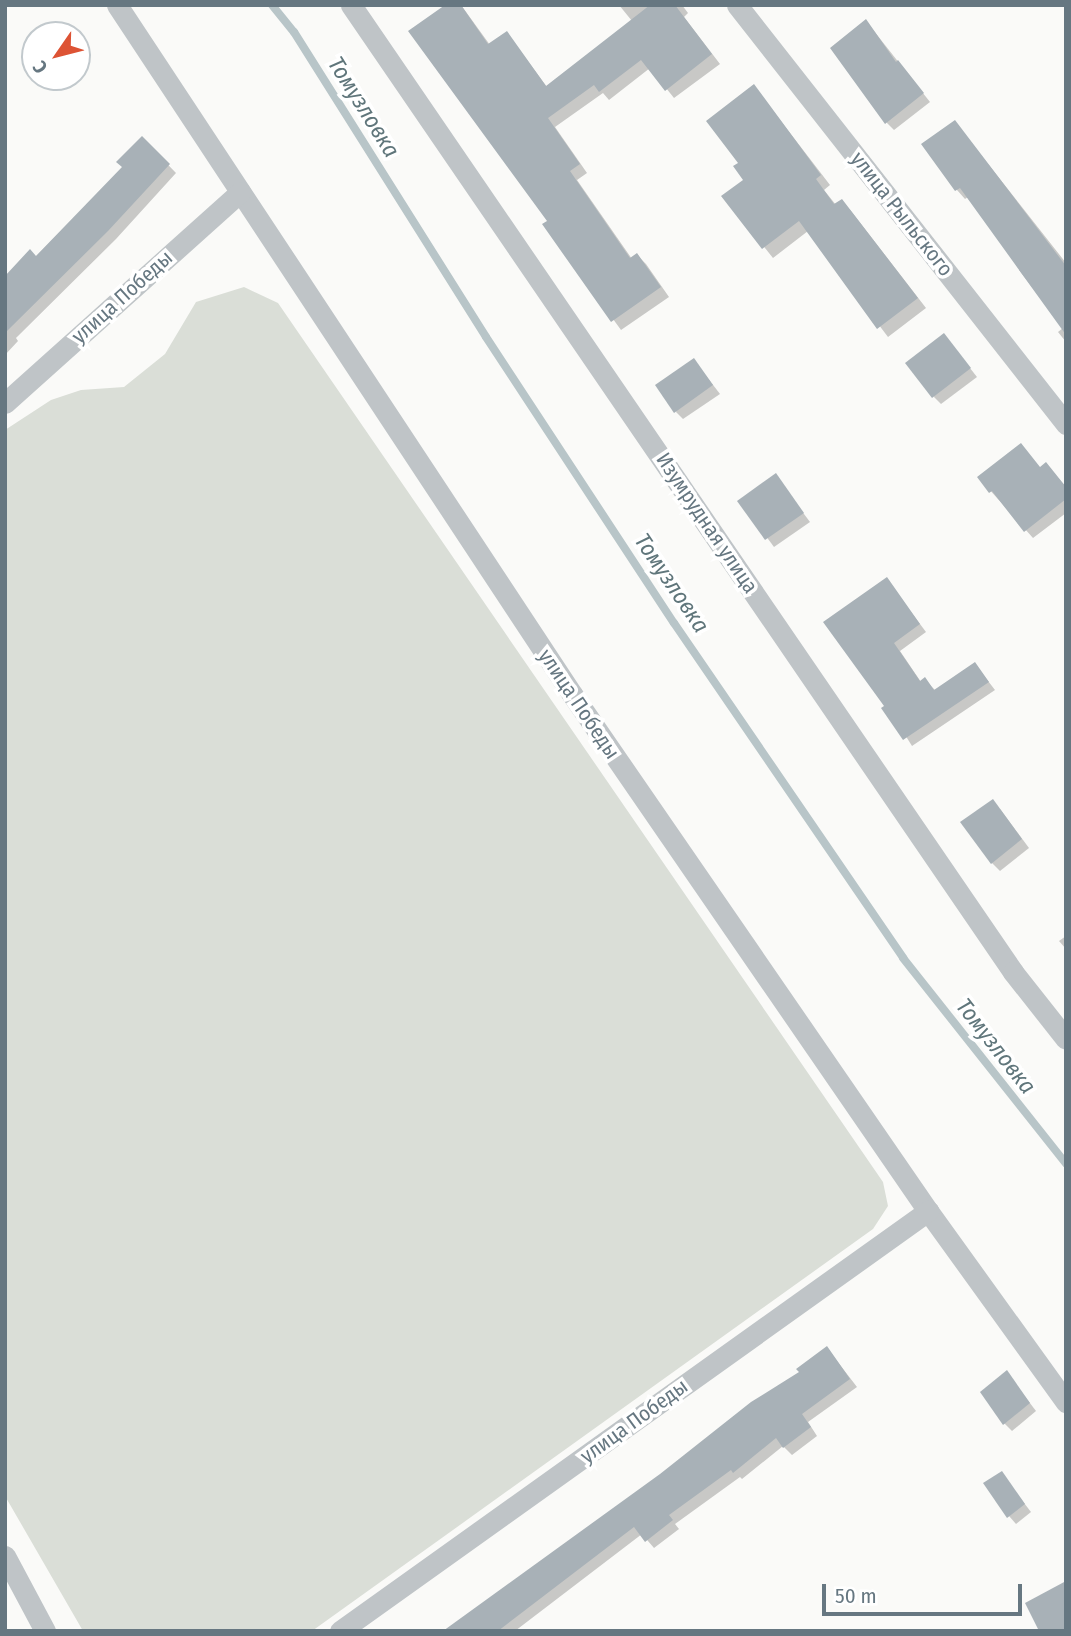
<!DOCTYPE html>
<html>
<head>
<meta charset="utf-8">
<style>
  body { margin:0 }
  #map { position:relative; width:1071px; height:1636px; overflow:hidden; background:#fafaf8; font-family:"Fira Sans Condensed",sans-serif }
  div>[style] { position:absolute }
  .green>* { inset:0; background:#daded7 }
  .shadow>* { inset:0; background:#0003 }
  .stream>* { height:8px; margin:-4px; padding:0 4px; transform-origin:4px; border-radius:4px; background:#b8c5c8 }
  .building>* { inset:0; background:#a8b1b7 }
  .street>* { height:21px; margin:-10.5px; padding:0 10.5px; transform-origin:10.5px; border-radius:10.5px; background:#bfc4c7 }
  span { translate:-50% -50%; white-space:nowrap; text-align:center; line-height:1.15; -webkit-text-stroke:7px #fff; paint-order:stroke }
  .street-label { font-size:21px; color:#667781 }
  .water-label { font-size:23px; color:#60767b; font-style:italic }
  .frame { position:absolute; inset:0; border:7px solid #667781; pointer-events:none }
  .north { position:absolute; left:21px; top:21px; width:70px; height:70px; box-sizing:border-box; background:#fff; border:2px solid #c2c9cd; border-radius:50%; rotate:235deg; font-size:19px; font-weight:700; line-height:28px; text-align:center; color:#667781 }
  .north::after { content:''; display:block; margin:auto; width:24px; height:32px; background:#dd5334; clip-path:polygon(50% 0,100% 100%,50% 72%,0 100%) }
  .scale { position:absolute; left:822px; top:1584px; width:200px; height:32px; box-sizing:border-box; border:4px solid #667781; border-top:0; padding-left:9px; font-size:21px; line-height:24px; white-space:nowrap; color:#667781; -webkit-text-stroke:5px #fff; paint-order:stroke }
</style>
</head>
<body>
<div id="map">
  <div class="green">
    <i style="clip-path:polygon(244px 287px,278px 303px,883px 1182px,888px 1206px,873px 1229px,312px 1631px,83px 1631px,5px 1496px,5px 430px,51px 400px,81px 390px,124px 387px,165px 354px,196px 302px)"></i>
  </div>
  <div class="shadow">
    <i style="clip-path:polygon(461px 5px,490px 45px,507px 33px,547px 87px,632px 21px,619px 5px,682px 5px,688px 13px,684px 17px,720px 64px,674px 98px,650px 68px,609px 100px,603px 93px,555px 127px,587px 173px,577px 180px,632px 259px,637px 255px,646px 264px,669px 297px,621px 330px,544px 224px,549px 221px)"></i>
    <i style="clip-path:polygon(866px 21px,930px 102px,894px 130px,887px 123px)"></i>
    <i style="clip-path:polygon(754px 86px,830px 185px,824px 190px,836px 205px,842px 201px,851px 211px,926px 308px,888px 337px,808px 231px,773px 258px,724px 197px,746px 180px,741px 163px)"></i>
    <i style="clip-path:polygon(955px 122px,1066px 263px,1066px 342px,1058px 332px,1063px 328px,1019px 270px,1022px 268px,968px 197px,965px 199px,957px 190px,923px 144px)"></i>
    <i style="clip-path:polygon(142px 138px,176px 173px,116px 239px,16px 338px,18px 341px,5px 355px,5px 288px,124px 167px)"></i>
    <i style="clip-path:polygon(944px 335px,977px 377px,941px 404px,934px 397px)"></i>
    <i style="clip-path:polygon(694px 360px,720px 394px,683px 419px,676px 412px)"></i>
    <i style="clip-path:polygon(1046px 464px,1066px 487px,1066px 513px,1033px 538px,979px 478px,1041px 468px)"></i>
    <i style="clip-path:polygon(780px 482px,810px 522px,774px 547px,740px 501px)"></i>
    <i style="clip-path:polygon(887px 580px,926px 632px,900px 651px,921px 682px,925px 680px,936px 691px,975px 664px,995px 690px,912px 746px,887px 706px)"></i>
    <i style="clip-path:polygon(1000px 809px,1029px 848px,1000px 871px,992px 863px)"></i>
    <i style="clip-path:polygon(1066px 936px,1066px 949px,1059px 941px)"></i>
    <i style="clip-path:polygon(827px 1348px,857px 1387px,808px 1422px,817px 1436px,792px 1455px,783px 1446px,742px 1479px,740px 1477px,675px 1524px,679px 1529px,654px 1548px,642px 1534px,515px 1631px,446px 1631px,801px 1373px)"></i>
    <i style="clip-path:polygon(1007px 1373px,1036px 1411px,1012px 1431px,1004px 1423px)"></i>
    <i style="clip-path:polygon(1001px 1473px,1031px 1512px,1016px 1524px,1009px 1516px)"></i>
  </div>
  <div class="stream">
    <i style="left:272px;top:5px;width:35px;rotate:51deg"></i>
    <i style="left:294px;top:32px;width:360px;rotate:57.8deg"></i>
    <i style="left:486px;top:337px;width:342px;rotate:56.7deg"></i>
    <i style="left:674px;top:623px;width:406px;rotate:55.6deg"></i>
    <i style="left:903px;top:958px;width:263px;rotate:51.6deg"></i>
  </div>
  <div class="building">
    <i style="clip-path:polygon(445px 5px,461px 5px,488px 44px,507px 31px,546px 86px,650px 5px,675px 5px,712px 54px,665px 91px,641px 60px,599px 92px,594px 85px,548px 118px,580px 164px,570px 171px,630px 258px,637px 253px,661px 287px,611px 322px,542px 224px,547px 221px,408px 31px)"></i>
    <i style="clip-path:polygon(866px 19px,896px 62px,898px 60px,924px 93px,885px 124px,830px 48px)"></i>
    <i style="clip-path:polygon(754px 84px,821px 175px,816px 179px,834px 204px,842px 199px,918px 298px,877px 329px,799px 221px,762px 249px,721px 196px,743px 180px,733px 166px,738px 163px,706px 121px)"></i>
    <i style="clip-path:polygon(955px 120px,1066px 266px,1066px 335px,960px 188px,955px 191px,921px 144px)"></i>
    <i style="clip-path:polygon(142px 136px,170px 164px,108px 231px,5px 333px,5px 276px,30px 249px,36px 256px,122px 167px,116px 162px)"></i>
    <i style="clip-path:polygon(944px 333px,971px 368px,932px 398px,905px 363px)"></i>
    <i style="clip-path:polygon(694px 358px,713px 385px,674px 413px,655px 385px)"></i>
    <i style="clip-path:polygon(1021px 443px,1040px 467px,1046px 462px,1066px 487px,1066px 499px,1024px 532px,992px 491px,989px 493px,977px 477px)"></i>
    <i style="clip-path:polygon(776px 473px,804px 513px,765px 540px,737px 501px)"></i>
    <i style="clip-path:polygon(887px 577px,920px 624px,894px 643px,920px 681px,925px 677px,934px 690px,975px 662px,989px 682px,903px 740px,881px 708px,884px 706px,823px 622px)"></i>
    <i style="clip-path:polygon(993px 799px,1022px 839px,991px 864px,960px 822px)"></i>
    <i style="clip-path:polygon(827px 1346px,850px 1379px,802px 1414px,811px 1427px,783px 1448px,776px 1438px,733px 1473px,731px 1470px,669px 1515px,673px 1520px,645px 1542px,634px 1527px,498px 1631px,443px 1631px,660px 1474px,751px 1402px,799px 1372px,796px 1369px)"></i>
    <i style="clip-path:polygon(1007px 1370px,1030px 1403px,1003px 1425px,980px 1392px)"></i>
    <i style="clip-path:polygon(1002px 1471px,1025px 1504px,1007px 1518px,983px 1483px)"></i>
    <i style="clip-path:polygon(1066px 1581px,1066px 1631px,1039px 1631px,1025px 1603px)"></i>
  </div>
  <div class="street">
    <i style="left:117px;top:5px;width:826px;rotate:56.56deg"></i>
    <i style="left:572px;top:694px;width:628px;rotate:55.45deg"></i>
    <i style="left:928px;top:1211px;width:236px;rotate:54.2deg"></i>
    <i style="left:351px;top:5px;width:1172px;rotate:55.6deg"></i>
    <i style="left:1013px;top:972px;width:85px;rotate:51.7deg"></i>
    <i style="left:737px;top:5px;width:533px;rotate:51.86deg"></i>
    <i style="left:5px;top:403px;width:316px;rotate:-41.9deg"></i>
    <i style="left:5px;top:1556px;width:85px;rotate:61.9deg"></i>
    <i style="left:340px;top:1631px;width:723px;rotate:-35.54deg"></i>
  </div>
  <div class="street-label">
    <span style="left:902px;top:214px;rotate:52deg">улица Рыльского</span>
    <span style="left:122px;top:297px;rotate:-42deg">улица Победы</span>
    <span style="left:707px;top:523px;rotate:56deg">Изумрудная улица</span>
    <span style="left:579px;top:704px;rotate:56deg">улица Победы</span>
    <span style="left:634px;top:1421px;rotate:-36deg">улица Победы</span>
  </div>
  <div class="water-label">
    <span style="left:364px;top:107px;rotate:58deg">Томузловка</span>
    <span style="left:672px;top:583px;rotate:56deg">Томузловка</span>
    <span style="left:996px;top:1046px;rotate:52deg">Томузловка</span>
  </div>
  <div class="frame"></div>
  <div class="north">С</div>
  <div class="scale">50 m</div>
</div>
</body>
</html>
